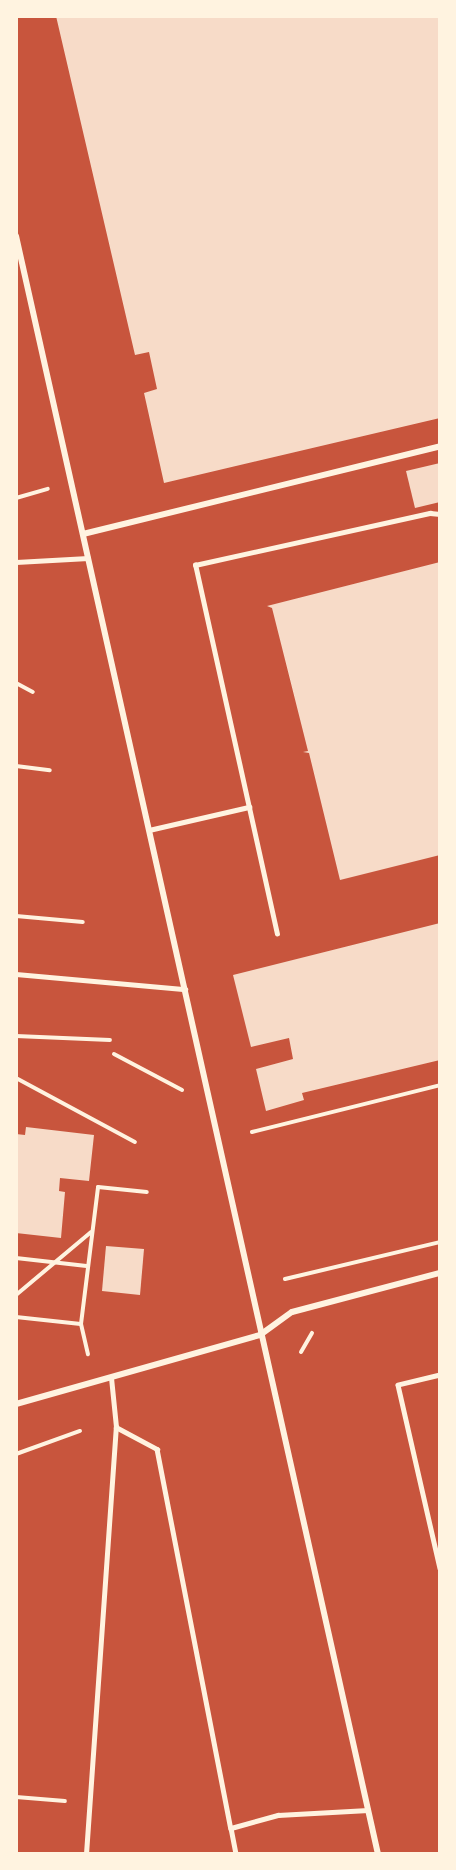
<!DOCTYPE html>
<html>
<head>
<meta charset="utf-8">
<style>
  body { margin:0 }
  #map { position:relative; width:456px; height:1870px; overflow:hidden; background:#c8553d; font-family:"DejaVu Sans",sans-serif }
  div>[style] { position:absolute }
  .building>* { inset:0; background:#f7dbc8 }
  .path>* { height:4px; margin:-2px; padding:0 2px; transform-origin:2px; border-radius:2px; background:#fff3e0 }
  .service>* { height:4.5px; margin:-2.25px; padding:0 2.25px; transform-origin:2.25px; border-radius:2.25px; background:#fff3e0 }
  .minor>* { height:6px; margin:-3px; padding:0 3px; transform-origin:3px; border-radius:3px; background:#fff3e0 }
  span { translate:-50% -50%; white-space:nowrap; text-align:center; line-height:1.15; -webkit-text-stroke:4.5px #fff3e0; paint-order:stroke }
  .frame { position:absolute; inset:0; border:18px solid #fff3e0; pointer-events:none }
</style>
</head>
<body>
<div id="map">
  <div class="building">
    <i style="clip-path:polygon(56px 16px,440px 16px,440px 418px,164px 483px,144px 393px,157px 389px,149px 352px,135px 355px)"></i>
    <i style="clip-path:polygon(440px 463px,440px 502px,415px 508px,406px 471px)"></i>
    <i style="clip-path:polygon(440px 562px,440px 855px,340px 880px,309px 753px,303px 752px,308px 751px,272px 608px,267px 606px)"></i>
    <i style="clip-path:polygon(440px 923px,440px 1060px,302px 1093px,304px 1100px,266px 1111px,256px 1069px,293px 1059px,289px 1038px,251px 1047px,233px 975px)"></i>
    <i style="clip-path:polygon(26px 1127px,94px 1135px,89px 1181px,60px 1178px,59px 1191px,65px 1192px,61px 1238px,16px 1233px,16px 1134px,25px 1135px)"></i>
    <i style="clip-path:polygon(106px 1246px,144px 1249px,140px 1295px,102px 1291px)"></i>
  </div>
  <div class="path">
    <i style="left:16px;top:498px;width:33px;rotate:-16deg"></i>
    <i style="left:16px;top:683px;width:19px;rotate:28deg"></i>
    <i style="left:16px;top:766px;width:34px;rotate:7deg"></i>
    <i style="left:16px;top:916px;width:67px;rotate:5.1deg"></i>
    <i style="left:16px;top:1036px;width:94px;rotate:2.4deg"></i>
    <i style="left:114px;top:1054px;width:77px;rotate:27.9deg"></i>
    <i style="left:16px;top:1078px;width:135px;rotate:28.3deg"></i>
    <i style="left:252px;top:1132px;width:194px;rotate:-14deg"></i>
    <i style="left:16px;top:1258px;width:71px;rotate:6.4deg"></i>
    <i style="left:285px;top:1279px;width:159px;rotate:-13.4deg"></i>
    <i style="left:16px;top:1295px;width:98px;rotate:-40deg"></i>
    <i style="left:16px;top:1317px;width:65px;rotate:6.1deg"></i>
    <i style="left:81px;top:1324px;width:31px;rotate:77deg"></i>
    <i style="left:81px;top:1324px;width:138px;rotate:-82.9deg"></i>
    <i style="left:98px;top:1187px;width:49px;rotate:5.8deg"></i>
    <i style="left:301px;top:1352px;width:22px;rotate:-60deg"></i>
    <i style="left:16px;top:1454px;width:68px;rotate:-19.8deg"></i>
    <i style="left:16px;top:1797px;width:49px;rotate:4.7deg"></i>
  </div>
  <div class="service">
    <i style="left:16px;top:562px;width:72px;rotate:-3.2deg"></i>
    <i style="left:149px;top:830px;width:103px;rotate:-13deg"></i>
    <i style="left:277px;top:934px;width:378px;rotate:-102.5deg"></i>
    <i style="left:195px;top:565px;width:241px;rotate:-12.5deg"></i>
    <i style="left:430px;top:513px;width:10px;rotate:6deg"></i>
    <i style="left:16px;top:974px;width:170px;rotate:5.1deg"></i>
    <i style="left:440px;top:1375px;width:43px;rotate:166.6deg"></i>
    <i style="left:398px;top:1385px;width:188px;rotate:77.1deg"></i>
    <i style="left:116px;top:1427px;width:47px;rotate:28.2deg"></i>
    <i style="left:157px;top:1449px;width:386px;rotate:79deg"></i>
    <i style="left:231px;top:1828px;width:49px;rotate:-15.5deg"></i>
    <i style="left:278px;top:1815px;width:90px;rotate:-3.2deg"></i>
    <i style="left:231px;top:1828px;width:26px;rotate:79deg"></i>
    <i style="left:86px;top:1854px;width:428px;rotate:-86deg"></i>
    <i style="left:116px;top:1427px;width:49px;rotate:-95.8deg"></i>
  </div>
  <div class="minor">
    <i style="left:16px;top:236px;width:1658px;rotate:77.39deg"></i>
    <i style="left:83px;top:534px;width:368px;rotate:-13.8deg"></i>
    <i style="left:16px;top:1404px;width:254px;rotate:-15.8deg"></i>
    <i style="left:260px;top:1335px;width:39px;rotate:-36deg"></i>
    <i style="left:292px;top:1312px;width:153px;rotate:-14.8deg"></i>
  </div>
  <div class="frame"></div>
</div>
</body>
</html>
